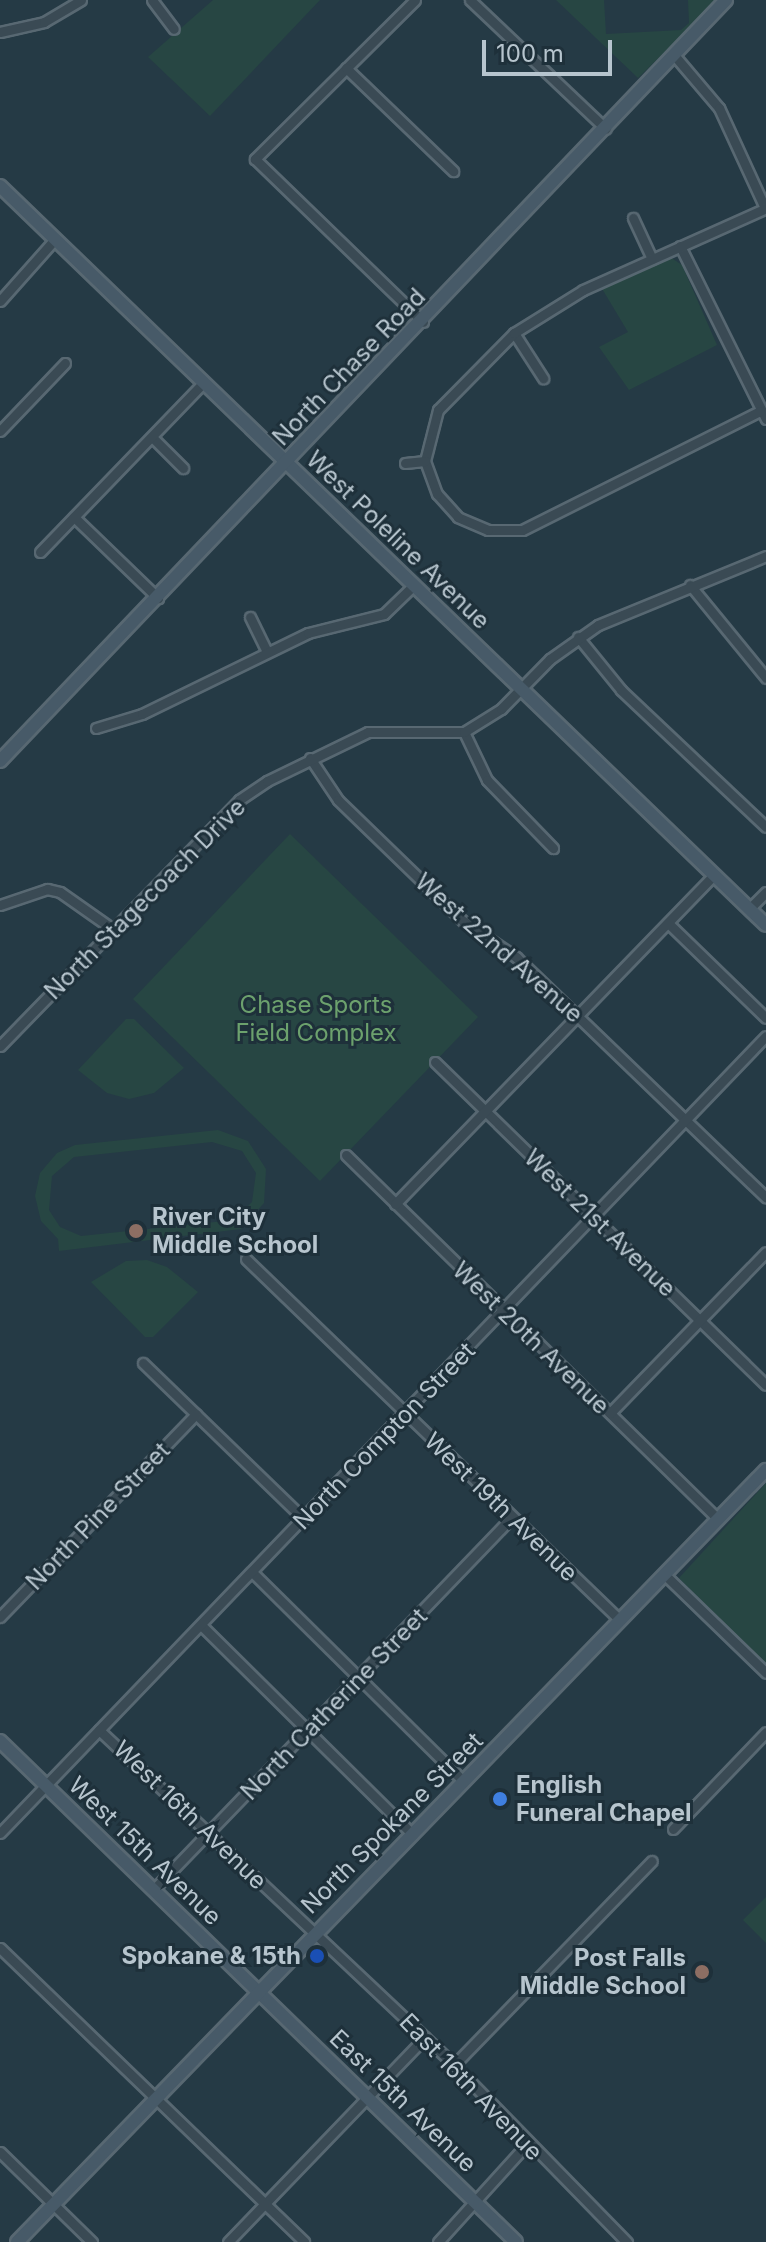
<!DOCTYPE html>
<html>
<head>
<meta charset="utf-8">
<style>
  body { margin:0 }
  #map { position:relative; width:766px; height:2242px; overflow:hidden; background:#253a45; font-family:Inter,sans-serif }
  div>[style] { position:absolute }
  .green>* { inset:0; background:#274643 }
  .roads { filter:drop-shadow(2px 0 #586872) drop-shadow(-2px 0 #586872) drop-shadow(0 2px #586872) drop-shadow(0 -2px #586872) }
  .street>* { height:9px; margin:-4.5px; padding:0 4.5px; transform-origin:4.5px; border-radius:4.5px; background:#3a4a54 }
  .secondary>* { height:12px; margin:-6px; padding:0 6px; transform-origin:6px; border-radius:6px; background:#475a68 }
  .dots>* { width:22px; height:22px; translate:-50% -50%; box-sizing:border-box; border:4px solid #1e303a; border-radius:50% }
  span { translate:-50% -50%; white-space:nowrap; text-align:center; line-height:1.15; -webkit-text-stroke:6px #1e303a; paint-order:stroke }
  .street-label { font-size:24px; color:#b7c5ce }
  .park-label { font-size:24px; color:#6ca16d }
  .poi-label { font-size:24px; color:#b7c5ce; font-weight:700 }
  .left { translate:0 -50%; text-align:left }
  .right { translate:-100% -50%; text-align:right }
  .scale { position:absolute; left:482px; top:40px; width:130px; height:36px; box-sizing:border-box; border:4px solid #b7c5ce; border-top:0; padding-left:10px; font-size:24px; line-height:28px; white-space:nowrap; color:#b7c5ce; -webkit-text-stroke:6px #1e303a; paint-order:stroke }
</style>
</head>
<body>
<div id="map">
  <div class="green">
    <i style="clip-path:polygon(213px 0,320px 0,210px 116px,148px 57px)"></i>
    <i style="clip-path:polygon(556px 0,604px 0,606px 34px,681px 30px,689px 23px,688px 0,718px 0,638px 78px)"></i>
    <i style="clip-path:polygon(670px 257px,682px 265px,717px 345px,629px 390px,599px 347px,628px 332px,601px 287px)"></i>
    <i style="clip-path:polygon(290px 834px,478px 1017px,320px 1181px,133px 999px)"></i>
    <i style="clip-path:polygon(126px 1019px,134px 1019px,184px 1068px,154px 1093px,129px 1099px,107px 1093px,78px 1070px)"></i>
    <i style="clip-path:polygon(evenodd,218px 1130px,248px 1141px,266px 1169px,264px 1203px,241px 1229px,59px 1251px,58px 1239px,41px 1221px,35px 1196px,40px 1173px,57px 1153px,75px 1145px,218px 1130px,212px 1142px,242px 1151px,256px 1173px,252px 1202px,234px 1220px,81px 1236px,60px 1227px,49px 1210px,52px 1176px,74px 1157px,212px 1142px)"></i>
    <i style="clip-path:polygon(147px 1260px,167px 1267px,198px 1292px,153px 1337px,145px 1337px,91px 1282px,126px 1261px)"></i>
    <i style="clip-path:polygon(766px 1483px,766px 1665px,679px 1578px)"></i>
    <i style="clip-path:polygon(766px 1897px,766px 1943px,743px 1920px)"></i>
  </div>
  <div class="roads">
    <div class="street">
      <i style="left:152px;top:0;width:36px;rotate:53deg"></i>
      <i style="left:415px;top:0;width:226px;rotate:135.2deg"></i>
      <i style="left:255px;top:159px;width:234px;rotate:44.1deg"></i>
      <i style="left:470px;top:0;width:187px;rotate:43.5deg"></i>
      <i style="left:0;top:32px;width:45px;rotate:-12.8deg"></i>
      <i style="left:44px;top:22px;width:43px;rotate:-30.7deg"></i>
      <i style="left:674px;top:55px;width:70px;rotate:49.7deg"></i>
      <i style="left:719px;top:108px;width:110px;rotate:65.3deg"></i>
      <i style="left:346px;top:68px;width:149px;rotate:43.9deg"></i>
      <i style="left:633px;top:218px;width:45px;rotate:65.1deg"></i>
      <i style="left:680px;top:246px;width:193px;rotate:63.6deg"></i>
      <i style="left:0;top:301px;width:83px;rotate:-48.4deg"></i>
      <i style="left:514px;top:333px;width:54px;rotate:57.2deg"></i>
      <i style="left:760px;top:411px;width:266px;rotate:153.4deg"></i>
      <i style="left:522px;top:530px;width:34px;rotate:180deg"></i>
      <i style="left:488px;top:530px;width:33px;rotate:-157deg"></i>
      <i style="left:458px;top:517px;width:31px;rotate:-132deg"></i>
      <i style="left:437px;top:494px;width:35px;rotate:-110deg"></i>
      <i style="left:425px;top:461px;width:53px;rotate:-75.7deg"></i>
      <i style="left:438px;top:410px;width:108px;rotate:-45.4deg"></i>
      <i style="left:514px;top:333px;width:81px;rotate:-31.9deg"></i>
      <i style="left:583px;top:290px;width:201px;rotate:-24.1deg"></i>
      <i style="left:0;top:431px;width:94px;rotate:-46.3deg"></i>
      <i style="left:152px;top:437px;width:44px;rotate:45deg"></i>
      <i style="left:405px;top:463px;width:20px;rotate:-6deg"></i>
      <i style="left:74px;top:517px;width:117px;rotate:44deg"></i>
      <i style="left:40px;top:552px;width:235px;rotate:-46deg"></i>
      <i style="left:690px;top:585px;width:120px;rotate:50.7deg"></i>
      <i style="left:250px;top:617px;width:39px;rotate:64deg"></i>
      <i style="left:578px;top:637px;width:68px;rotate:50.9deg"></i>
      <i style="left:621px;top:690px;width:199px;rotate:43.4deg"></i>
      <i style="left:96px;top:728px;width:48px;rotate:-16.9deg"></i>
      <i style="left:142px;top:714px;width:185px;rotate:-26deg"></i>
      <i style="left:308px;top:633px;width:78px;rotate:-14deg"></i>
      <i style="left:384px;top:614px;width:42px;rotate:-44deg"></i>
      <i style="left:464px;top:732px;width:53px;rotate:64.4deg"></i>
      <i style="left:487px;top:780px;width:95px;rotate:45.9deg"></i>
      <i style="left:310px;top:758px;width:50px;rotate:56.3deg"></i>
      <i style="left:338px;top:800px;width:175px;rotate:44.1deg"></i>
      <i style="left:464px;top:922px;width:63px;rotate:33.9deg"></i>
      <i style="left:516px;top:957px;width:347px;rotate:43.9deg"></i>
      <i style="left:0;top:905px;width:50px;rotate:-18.8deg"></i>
      <i style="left:47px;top:889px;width:13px;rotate:13deg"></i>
      <i style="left:60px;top:892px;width:66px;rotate:35.1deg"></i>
      <i style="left:749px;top:909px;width:24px;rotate:-45deg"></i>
      <i style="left:668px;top:923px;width:136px;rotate:44.1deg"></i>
      <i style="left:0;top:1046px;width:343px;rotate:-45.8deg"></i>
      <i style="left:239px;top:800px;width:34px;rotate:-34deg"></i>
      <i style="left:267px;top:781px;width:112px;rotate:-25.9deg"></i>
      <i style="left:368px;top:732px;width:96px"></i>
      <i style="left:464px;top:732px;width:44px;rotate:-31.9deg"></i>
      <i style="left:501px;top:709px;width:70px;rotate:-45.6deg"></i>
      <i style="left:550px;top:659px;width:59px;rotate:-35.3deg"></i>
      <i style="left:598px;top:625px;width:182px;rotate:-22.3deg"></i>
      <i style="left:435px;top:1062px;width:462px;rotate:44.3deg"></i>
      <i style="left:346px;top:1155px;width:520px;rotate:44.38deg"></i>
      <i style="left:395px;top:1204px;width:458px;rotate:-45.9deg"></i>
      <i style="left:246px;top:1259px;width:520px;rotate:43.99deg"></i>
      <i style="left:143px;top:1363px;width:224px;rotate:44.1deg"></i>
      <i style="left:610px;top:1413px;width:224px;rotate:-45.9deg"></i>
      <i style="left:252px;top:1572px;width:298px;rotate:44.7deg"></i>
      <i style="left:664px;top:1574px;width:142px;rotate:44.1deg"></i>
      <i style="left:0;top:1617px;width:282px;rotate:-46deg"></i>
      <i style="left:201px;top:1625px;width:298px;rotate:44.7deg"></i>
      <i style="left:99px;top:1730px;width:488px;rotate:43.3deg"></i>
      <i style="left:454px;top:2065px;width:248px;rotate:45.7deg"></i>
      <i style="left:673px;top:1829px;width:134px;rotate:-46.2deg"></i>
      <i style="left:0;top:1833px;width:1105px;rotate:-46.14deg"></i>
      <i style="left:154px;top:1889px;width:516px;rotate:-46.1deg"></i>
      <i style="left:0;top:1948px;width:423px;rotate:44deg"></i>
      <i style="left:454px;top:2065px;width:284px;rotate:-45.9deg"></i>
      <i style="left:0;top:2152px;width:129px;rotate:44.4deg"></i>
      <i style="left:228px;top:2242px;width:284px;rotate:-46.1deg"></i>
      <i style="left:438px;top:2242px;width:131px;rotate:-47.8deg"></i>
    </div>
    <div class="secondary">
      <i style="left:0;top:186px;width:1064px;rotate:43.97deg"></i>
      <i style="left:0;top:761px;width:1052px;rotate:-46.35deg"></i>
      <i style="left:0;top:1741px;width:719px;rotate:44.15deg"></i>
      <i style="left:17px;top:2242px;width:1076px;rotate:-45.87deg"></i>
    </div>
  </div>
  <div class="dots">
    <i style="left:136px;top:1231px;background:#8d6e63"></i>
    <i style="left:500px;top:1799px;background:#3f7fe0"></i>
    <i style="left:317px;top:1956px;background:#1a4fb4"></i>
    <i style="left:702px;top:1972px;background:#8d6e63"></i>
  </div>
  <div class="street-label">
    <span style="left:349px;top:367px;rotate:-46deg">North Chase Road</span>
    <span style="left:398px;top:540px;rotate:44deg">West Poleline Avenue</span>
    <span style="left:145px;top:899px;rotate:-45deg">North Stagecoach Drive</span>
    <span style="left:499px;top:948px;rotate:41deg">West 22nd Avenue</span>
    <span style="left:600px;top:1223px;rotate:44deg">West 21st Avenue</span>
    <span style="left:531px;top:1338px;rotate:44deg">West 20th Avenue</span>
    <span style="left:384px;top:1436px;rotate:-46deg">North Compton Street</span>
    <span style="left:501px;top:1507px;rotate:44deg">West 19th Avenue</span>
    <span style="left:98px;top:1516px;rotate:-46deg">North Pine Street</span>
    <span style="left:334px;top:1704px;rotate:-46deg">North Catherine Street</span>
    <span style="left:190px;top:1815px;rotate:44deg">West 16th Avenue</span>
    <span style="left:392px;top:1823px;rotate:-45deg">North Spokane Street</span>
    <span style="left:145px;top:1851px;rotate:44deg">West 15th Avenue</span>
    <span style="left:471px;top:2087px;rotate:46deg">East 16th Avenue</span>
    <span style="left:403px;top:2101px;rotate:44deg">East 15th Avenue</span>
  </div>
  <div class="park-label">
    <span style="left:316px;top:1019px">Chase Sports<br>Field Complex</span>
  </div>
  <div class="poi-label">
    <span class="left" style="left:152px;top:1231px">River City<br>Middle School</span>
    <span class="left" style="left:516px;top:1799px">English<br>Funeral Chapel</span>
    <span class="right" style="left:301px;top:1956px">Spokane &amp; 15th</span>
    <span class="right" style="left:686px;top:1972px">Post Falls<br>Middle School</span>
  </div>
  <div class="scale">100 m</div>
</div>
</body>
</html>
